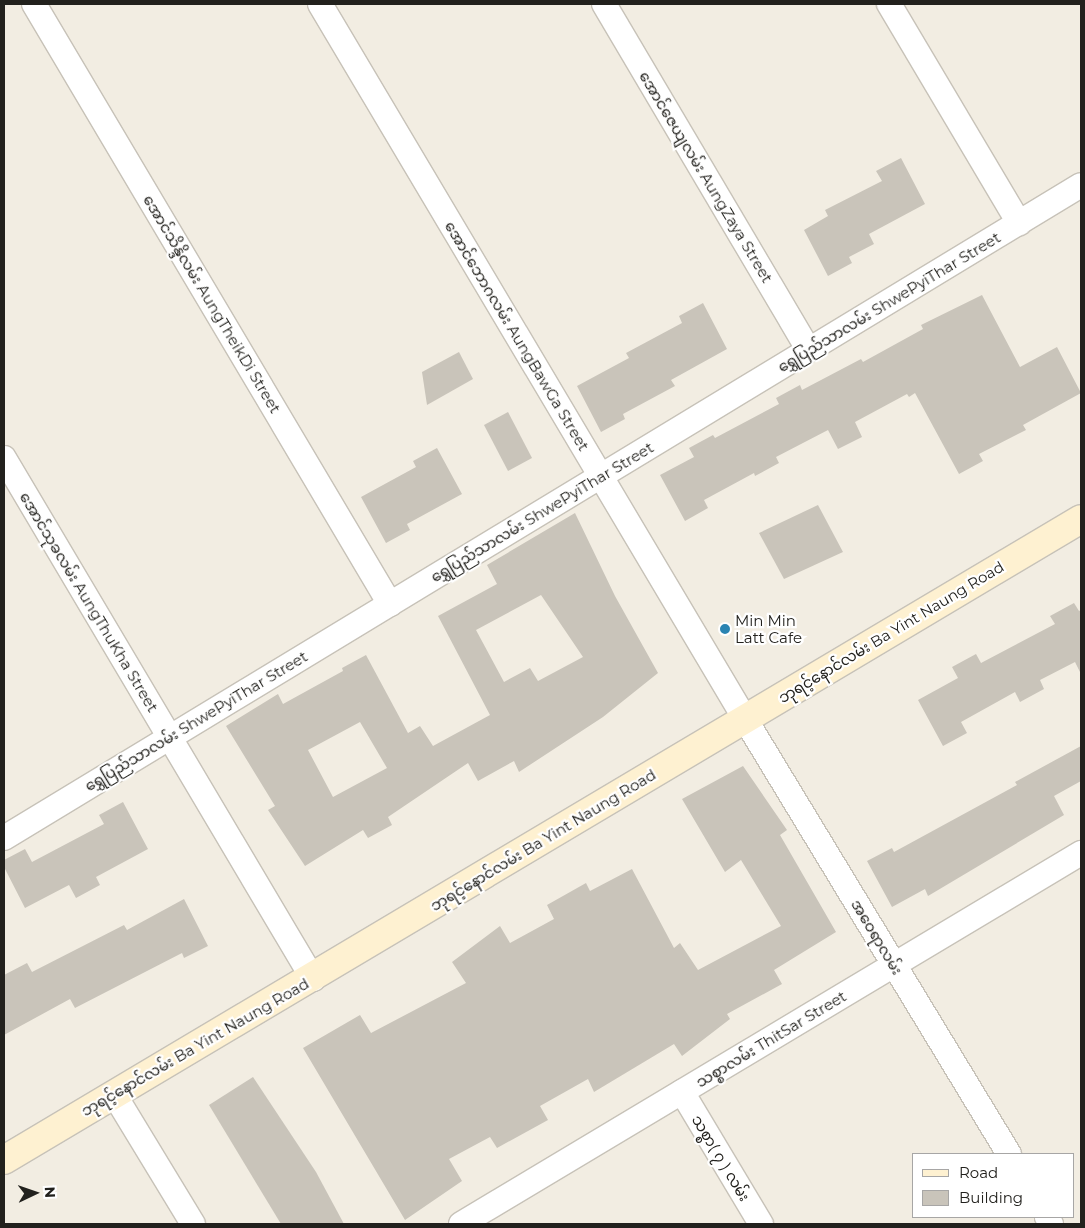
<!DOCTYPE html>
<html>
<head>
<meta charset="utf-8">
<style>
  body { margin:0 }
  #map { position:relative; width:1085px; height:1228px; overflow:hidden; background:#f2ede2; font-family:Montserrat,"Noto Sans Myanmar",sans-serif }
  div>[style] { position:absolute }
  .building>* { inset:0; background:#c9c4ba }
  .roads { filter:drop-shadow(1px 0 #c7c2b8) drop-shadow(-1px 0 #c7c2b8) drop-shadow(0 1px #c7c2b8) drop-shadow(0 -1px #c7c2b8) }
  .street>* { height:24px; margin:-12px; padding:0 12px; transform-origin:12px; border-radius:12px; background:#fff }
  .secondary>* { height:28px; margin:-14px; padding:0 14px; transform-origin:14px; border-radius:14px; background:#fef1d1 }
  .dots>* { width:14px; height:14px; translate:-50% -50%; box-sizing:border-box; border:2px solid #fff; border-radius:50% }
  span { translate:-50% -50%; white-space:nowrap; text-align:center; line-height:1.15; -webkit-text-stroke:4.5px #fff; paint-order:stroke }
  .street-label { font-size:15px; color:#22211d }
  .poi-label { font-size:15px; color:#22211d }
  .left { translate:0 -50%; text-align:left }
  .frame { position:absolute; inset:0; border:5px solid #22211d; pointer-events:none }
  .legend { position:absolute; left:912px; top:1153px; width:162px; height:65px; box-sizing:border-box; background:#fff; border:1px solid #a7a6a5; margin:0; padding:6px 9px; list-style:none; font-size:15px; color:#22211d }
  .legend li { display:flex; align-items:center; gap:10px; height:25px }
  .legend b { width:25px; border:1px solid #a7a6a5 }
  .north { position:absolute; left:10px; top:1168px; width:50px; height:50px; -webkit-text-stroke:4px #fff; paint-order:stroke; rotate:87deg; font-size:14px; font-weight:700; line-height:20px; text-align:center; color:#22211d }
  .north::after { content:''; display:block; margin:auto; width:18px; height:22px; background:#22211d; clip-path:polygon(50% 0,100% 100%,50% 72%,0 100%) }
</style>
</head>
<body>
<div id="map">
  <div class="building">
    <i style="clip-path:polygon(901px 158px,925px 204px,869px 234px,874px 244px,849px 257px,852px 263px,828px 276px,804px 230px,828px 216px,825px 210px,882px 181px,876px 171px)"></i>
    <i style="clip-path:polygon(982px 295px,1020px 367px,1057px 347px,1081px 393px,1023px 425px,1026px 430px,979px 454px,983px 461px,959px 474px,915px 393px,909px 397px,907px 394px,855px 422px,862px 437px,838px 449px,828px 430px,776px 457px,779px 463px,755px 476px,754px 473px,704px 500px,708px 508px,685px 521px,660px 475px,694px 457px,689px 448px,713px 435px,715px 438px,779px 404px,776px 398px,800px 385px,802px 390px,861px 359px,863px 362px,923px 329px,921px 325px)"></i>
    <i style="clip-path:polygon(703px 303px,727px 349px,671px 380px,675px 386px,623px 414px,625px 419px,601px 432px,577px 386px,629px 358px,626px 353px,682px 323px,679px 316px)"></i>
    <i style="clip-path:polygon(459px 352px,473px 379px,427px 405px,422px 372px)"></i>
    <i style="clip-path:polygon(508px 412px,532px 458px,508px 471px,484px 425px)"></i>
    <i style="clip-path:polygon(437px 448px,462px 494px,407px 524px,410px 530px,386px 543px,361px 497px,416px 467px,413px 461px)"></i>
    <i style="clip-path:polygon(818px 505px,843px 552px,784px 579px,759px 533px)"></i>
    <i style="clip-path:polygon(evenodd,575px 513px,615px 596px,658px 673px,603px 717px,519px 772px,514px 761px,478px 781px,468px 763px,388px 817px,392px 825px,368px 838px,363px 830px,305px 866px,268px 810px,275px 806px,226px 726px,278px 694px,283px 704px,343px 671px,342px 668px,366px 655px,408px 733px,420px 726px,433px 746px,490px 715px,438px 616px,497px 584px,487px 565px,575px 513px,541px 595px,583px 657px,538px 681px,530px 668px,504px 682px,476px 630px,541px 595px,575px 513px,360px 722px,387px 768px,333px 797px,308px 750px,360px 722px)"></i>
    <i style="clip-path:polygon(1074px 603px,1079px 611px,1081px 610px,1081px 674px,1075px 662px,1040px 680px,1044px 689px,1020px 702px,1015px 692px,961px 722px,967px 733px,943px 746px,918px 700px,958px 678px,952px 667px,976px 654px,981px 663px,1055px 624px,1050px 616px)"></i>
    <i style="clip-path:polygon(1081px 746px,1081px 781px,1054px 796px,1064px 815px,928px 896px,925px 889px,892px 907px,867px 861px,892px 848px,894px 852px,1017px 785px,1015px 782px)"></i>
    <i style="clip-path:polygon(743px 766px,787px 830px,780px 835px,836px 932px,774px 970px,782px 984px,727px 1014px,730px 1019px,682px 1056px,674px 1044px,594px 1092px,588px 1079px,540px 1106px,548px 1120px,497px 1148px,490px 1137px,449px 1159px,462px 1181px,405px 1220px,303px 1048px,360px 1015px,371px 1033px,466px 983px,452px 962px,500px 926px,510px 943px,554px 919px,547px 905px,586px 883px,590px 891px,632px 869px,674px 948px,680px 943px,698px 970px,781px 926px,741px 860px,725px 872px,682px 799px)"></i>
    <i style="clip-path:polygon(123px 802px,148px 849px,96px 877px,100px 885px,76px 898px,69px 885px,25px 908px,4px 867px,4px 860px,25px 849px,32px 862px,104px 824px,99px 815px)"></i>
    <i style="clip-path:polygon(184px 899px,208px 946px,184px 958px,182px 953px,75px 1008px,70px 999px,4px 1035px,4px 975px,27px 963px,32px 972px,124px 925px,127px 930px)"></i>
    <i style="clip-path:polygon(253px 1077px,316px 1172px,344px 1224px,281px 1224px,209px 1105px)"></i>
  </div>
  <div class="roads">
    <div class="street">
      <i style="left:34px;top:4px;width:698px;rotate:59.32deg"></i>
      <i style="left:320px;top:4px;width:832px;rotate:59.27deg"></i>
      <i style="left:745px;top:719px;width:509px;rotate:58.75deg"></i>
      <i style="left:604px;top:4px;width:402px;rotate:59.4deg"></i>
      <i style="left:889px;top:4px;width:255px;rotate:59.3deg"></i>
      <i style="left:4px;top:458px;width:606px;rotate:59.33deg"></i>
      <i style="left:4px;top:838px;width:1259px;rotate:-31.23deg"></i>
      <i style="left:682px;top:1092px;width:154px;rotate:59.1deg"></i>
      <i style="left:114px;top:1094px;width:152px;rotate:58.7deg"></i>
      <i style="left:1047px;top:1217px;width:8px;rotate:60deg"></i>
      <i style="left:461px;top:1224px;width:723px;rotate:-30.9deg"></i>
    </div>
    <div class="secondary">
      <i style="left:4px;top:1160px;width:1253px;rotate:-30.76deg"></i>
    </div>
  </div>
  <div class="dots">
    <i style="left:725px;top:629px;background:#2a84b2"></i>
  </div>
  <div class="street-label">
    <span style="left:706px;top:177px;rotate:59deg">အောင်ဇေယျလမ်း AungZaya Street</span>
    <span style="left:889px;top:302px;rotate:-31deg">ရွှေပြည်သာလမ်း ShwePyiThar Street</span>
    <span style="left:212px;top:304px;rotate:59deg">အောင်သိန္ဒိလမ်း AungTheikDi Street</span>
    <span style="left:517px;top:336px;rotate:59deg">အောင်ဘောဂလမ်း AungBawGa Street</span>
    <span style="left:542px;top:512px;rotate:-31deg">ရွှေပြည်သာလမ်း ShwePyiThar Street</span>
    <span style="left:89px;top:602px;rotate:59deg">အောင်သုခလမ်း AungThuKha Street</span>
    <span style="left:891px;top:632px;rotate:-31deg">ဘုရင့်နောင်လမ်း Ba Yint Naung Road</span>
    <span style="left:196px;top:721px;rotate:-31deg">ရွှေပြည်သာလမ်း ShwePyiThar Street</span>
    <span style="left:543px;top:840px;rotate:-31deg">ဘုရင့်နောင်လမ်း Ba Yint Naung Road</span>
    <span style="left:877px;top:937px;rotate:59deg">အဝေရာလမ်း</span>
    <span style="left:771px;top:1039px;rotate:-31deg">သစ္စာလမ်း ThitSar Street</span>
    <span style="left:195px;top:1047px;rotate:-30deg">ဘုရင့်နောင်လမ်း Ba Yint Naung Road</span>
    <span style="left:721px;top:1158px;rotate:59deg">သစ္စာ( ၇ ) လမ်း</span>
  </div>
  <div class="poi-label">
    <span class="left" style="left:735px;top:629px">Min Min<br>Latt Cafe</span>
  </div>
  <div class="frame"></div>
  <ul class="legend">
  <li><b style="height:6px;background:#fef1d1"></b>Road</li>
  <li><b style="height:14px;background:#c9c4ba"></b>Building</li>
  </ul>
  <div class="north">N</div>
</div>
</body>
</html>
